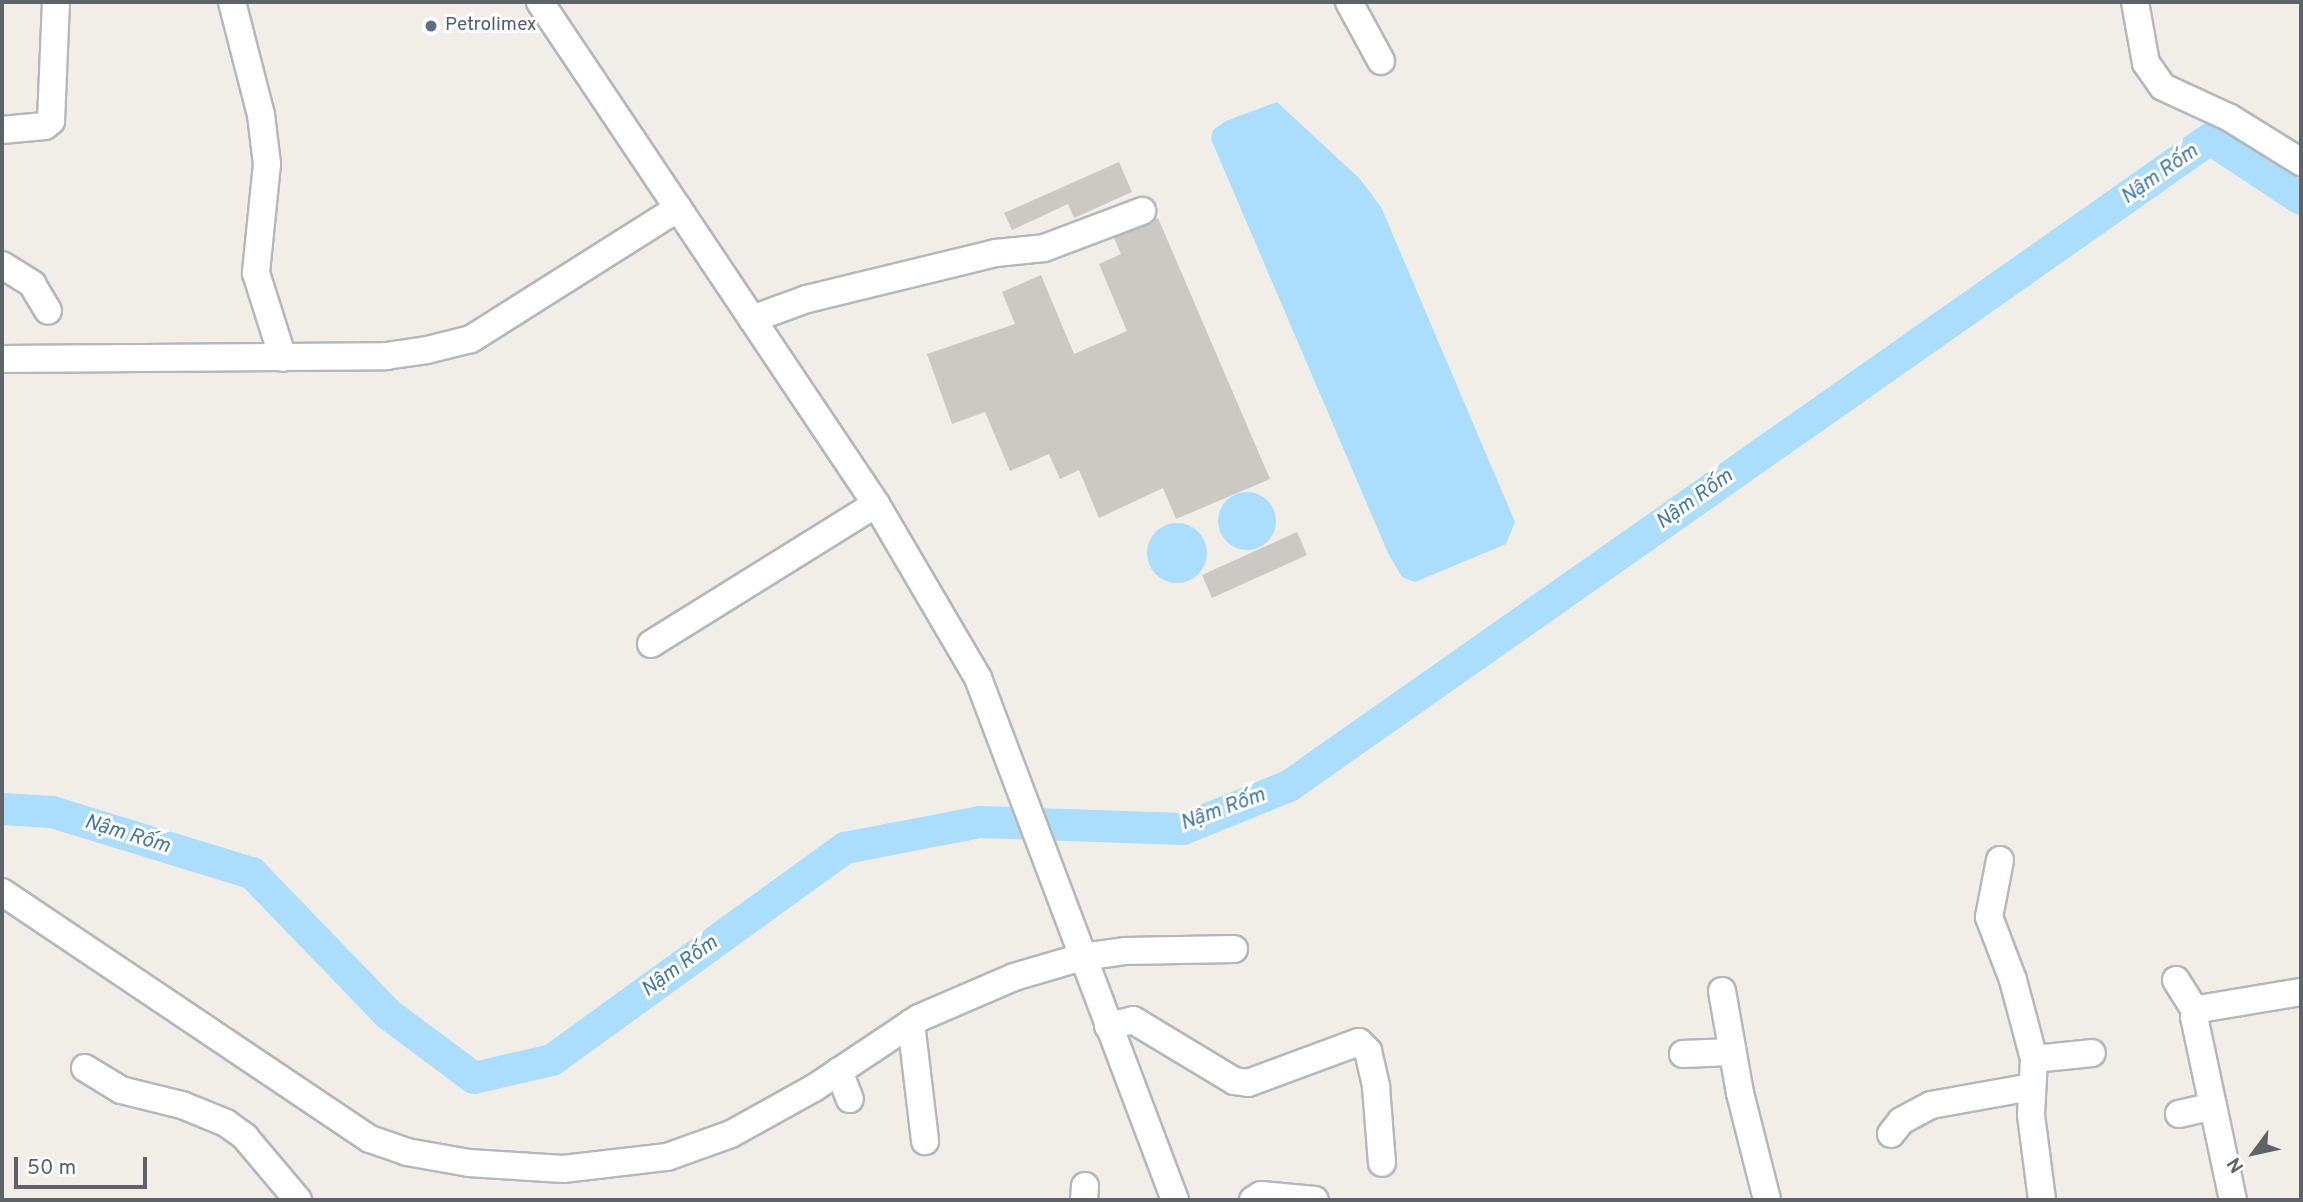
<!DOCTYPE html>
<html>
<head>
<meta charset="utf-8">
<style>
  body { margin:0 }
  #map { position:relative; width:2303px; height:1202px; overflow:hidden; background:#f0eee7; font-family:Overpass,sans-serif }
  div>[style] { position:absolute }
  .water>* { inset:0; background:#abddfc }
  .round { border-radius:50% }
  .river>* { height:32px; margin:-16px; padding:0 16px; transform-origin:16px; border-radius:16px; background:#abddfc }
  .building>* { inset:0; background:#ccc9c4 }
  .roads { filter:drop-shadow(2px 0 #b4b8bb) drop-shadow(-2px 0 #b4b8bb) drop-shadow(0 2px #b4b8bb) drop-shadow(0 -2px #b4b8bb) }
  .minor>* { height:26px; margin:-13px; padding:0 13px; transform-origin:13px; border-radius:13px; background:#fff }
  .dots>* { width:19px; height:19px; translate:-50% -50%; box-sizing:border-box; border:4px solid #fff; border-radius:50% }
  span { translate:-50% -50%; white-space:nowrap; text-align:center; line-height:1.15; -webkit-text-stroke:6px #fff; paint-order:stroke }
  .service-label { font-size:19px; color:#4e5e75 }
  .left { translate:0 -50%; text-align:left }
  .water-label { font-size:21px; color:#4479a7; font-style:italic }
  .frame { position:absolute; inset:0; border:4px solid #5f6367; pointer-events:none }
  .north { position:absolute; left:2219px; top:1118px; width:70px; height:70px; -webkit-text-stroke:5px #fff; paint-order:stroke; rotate:237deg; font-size:19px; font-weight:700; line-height:28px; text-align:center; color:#5f6367 }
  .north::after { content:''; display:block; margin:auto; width:24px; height:32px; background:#5f6367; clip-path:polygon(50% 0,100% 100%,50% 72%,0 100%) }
  .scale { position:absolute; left:14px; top:1157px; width:133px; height:32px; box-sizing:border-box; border:4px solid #5f6367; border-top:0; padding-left:9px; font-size:21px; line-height:24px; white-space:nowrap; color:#5f6367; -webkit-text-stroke:5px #fff; paint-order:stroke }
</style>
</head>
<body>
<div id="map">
  <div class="water">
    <i style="clip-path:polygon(1277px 102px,1360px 179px,1381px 207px,1515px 522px,1506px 544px,1415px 582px,1402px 577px,1388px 553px,1211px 139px,1213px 130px,1226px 121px)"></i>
    <i class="round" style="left:1218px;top:492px;width:58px;height:58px"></i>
    <i class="round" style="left:1147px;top:523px;width:60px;height:60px"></i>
  </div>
  <div class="river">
    <i style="left:2px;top:809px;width:50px;rotate:3.4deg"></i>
    <i style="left:52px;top:812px;width:209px;rotate:17deg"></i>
    <i style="left:252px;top:873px;width:196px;rotate:46deg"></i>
    <i style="left:388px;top:1014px;width:107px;rotate:36.7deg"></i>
    <i style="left:474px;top:1078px;width:80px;rotate:-13deg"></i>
    <i style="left:552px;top:1060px;width:362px;rotate:-35.9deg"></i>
    <i style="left:845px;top:848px;width:137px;rotate:-10.9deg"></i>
    <i style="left:980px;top:822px;width:203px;rotate:2deg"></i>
    <i style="left:1183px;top:829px;width:114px;rotate:-22.1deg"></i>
    <i style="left:1289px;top:786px;width:1126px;rotate:-35.09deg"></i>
    <i style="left:2210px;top:139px;width:109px;rotate:33.4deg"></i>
  </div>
  <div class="building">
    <i style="clip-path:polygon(1119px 162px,1132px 192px,1074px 218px,1068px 204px,1012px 230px,1004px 213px)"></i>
    <i style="clip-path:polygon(1158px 218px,1270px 479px,1176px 519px,1163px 488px,1099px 518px,1079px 470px,1060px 479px,1049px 454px,1010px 471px,985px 412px,952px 424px,927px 354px,1015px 324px,1002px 292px,1041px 275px,1074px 354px,1127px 331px,1099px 264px,1121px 254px,1114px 238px)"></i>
    <i style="clip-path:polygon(1297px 532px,1307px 555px,1212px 598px,1202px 575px)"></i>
  </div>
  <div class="roads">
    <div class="minor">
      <i style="left:232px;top:2px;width:117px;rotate:75.6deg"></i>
      <i style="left:261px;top:115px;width:49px;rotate:83deg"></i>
      <i style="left:267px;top:164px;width:110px;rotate:95.8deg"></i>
      <i style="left:256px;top:273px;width:89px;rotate:72.4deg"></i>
      <i style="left:540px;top:2px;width:604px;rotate:56.2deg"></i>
      <i style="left:876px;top:504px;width:202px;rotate:59.6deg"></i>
      <i style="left:978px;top:678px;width:558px;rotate:69.32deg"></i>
      <i style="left:1349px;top:2px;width:67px;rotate:61.5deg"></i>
      <i style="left:2135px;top:2px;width:62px;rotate:79.8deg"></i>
      <i style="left:2146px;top:63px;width:29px;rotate:55deg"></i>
      <i style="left:2163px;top:87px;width:74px;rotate:24.8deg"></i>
      <i style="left:2230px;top:118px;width:84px;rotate:31.8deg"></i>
      <i style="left:2px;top:130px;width:43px;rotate:-5.3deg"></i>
      <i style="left:45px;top:126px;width:8px;rotate:-40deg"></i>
      <i style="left:51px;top:121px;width:119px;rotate:-87.6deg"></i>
      <i style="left:2px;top:265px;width:36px;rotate:32deg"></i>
      <i style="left:32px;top:284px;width:31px;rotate:59deg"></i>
      <i style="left:752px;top:319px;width:59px;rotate:-20deg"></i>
      <i style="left:807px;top:299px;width:195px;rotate:-13.7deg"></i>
      <i style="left:996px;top:253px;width:48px;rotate:-5.9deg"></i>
      <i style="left:1044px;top:248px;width:105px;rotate:-20.7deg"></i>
      <i style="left:2px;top:359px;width:384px;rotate:-0.4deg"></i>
      <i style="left:386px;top:356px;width:41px;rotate:-8.3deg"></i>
      <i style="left:427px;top:350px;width:45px;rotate:-14deg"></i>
      <i style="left:471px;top:339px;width:245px;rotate:-32.3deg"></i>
      <i style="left:651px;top:644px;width:265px;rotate:-31.9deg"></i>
      <i style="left:2000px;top:860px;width:58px;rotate:100.9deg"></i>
      <i style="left:1989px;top:917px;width:67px;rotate:69.1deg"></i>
      <i style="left:2013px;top:980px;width:82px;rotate:75.1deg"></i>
      <i style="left:2034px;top:1059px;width:56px;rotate:93.1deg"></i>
      <i style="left:2031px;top:1115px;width:86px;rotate:82.6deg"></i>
      <i style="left:2px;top:892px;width:443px;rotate:33.9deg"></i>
      <i style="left:370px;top:1139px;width:39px;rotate:19deg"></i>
      <i style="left:407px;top:1152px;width:63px;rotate:10.1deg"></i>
      <i style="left:469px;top:1163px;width:94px;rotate:3.7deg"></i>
      <i style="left:563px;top:1169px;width:105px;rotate:-6.6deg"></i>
      <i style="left:667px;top:1157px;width:68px;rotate:-19.8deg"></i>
      <i style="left:731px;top:1134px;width:95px;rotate:-29deg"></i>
      <i style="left:814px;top:1088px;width:126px;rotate:-33.7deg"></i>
      <i style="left:919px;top:1018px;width:103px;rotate:-23.3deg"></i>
      <i style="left:1014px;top:977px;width:71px;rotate:-16.4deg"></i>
      <i style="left:1082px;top:957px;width:43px;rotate:-7.9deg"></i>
      <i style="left:1125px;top:951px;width:109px;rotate:-1.1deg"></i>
      <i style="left:2176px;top:980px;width:38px;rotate:58deg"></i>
      <i style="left:1722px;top:991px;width:104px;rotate:80deg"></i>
      <i style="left:1740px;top:1093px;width:110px;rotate:75.8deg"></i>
      <i style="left:911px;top:1023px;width:119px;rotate:83.2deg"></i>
      <i style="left:1108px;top:1026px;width:26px;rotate:-13deg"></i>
      <i style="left:1133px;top:1020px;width:118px;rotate:31.1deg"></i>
      <i style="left:1234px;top:1081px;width:14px;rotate:8deg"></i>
      <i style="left:1248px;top:1083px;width:118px;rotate:-20.3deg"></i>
      <i style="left:1359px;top:1042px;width:13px;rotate:45deg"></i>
      <i style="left:1368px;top:1051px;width:37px;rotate:77deg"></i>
      <i style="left:1376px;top:1087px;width:76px;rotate:85.5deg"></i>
      <i style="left:1683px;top:1054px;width:49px;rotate:-2.3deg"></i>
      <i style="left:2034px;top:1059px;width:58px;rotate:-5.9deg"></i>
      <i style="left:85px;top:1068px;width:42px;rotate:31.4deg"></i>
      <i style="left:121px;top:1090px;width:63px;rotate:13.8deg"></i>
      <i style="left:182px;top:1105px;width:48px;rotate:22.2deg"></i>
      <i style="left:226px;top:1123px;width:24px;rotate:36deg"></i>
      <i style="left:245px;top:1137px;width:82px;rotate:49.9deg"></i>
      <i style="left:839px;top:1071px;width:30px;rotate:69deg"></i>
      <i style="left:2179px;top:1114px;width:35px;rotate:-13deg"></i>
      <i style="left:1891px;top:1134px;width:16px;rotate:-52deg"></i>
      <i style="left:1901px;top:1121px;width:34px;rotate:-28deg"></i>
      <i style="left:1931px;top:1105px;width:102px;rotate:-10.2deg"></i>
      <i style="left:1084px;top:1200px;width:14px;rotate:-86deg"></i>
      <i style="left:1253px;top:1200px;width:9px;rotate:-32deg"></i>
      <i style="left:1261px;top:1195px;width:54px;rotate:5.3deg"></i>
      <i style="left:2233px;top:1200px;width:187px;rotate:-102deg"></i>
      <i style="left:2194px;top:1017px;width:9px;rotate:-58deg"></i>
      <i style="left:2199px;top:1009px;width:103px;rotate:-9.5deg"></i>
    </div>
  </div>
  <div class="dots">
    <i style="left:431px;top:26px;background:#5c6f8a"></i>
  </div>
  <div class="service-label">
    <span class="left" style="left:445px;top:26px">Petrolimex</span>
  </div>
  <div class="water-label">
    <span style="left:2160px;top:175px;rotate:-35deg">Nậm Rốm</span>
    <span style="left:1695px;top:500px;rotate:-35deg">Nậm Rốm</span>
    <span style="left:1223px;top:810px;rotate:-20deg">Nậm Rốm</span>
    <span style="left:127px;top:835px;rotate:17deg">Nậm Rốm</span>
    <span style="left:680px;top:967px;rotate:-36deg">Nậm Rốm</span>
  </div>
  <div class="frame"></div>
  <div class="north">N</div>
  <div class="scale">50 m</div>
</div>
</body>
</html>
